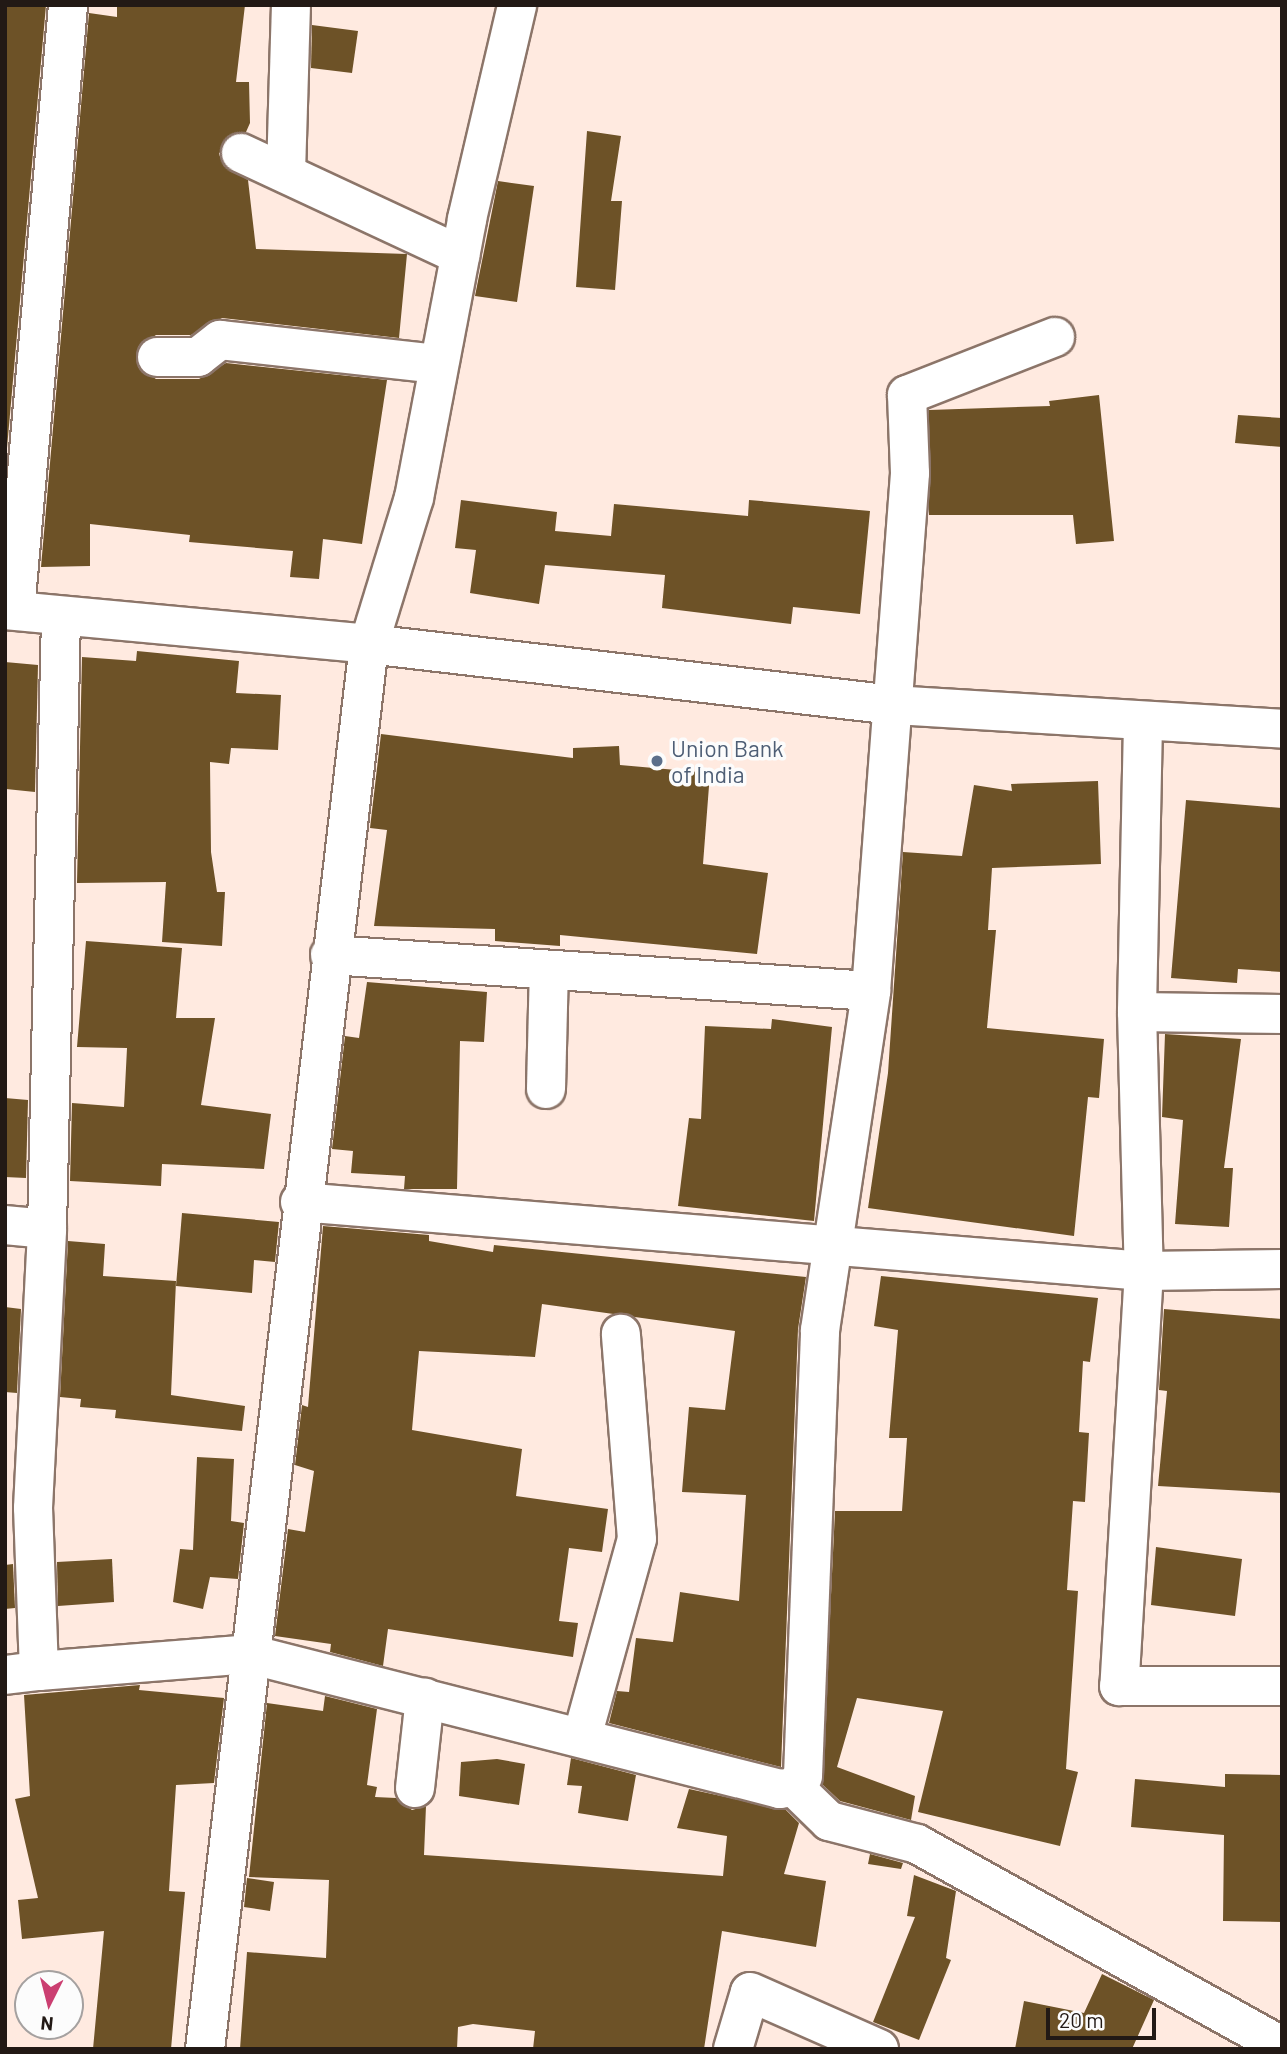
<!DOCTYPE html>
<html>
<head>
<meta charset="utf-8">
<style>
  body { margin:0 }
  #map { position:relative; width:1287px; height:2054px; overflow:hidden; background:#ffeae0; font-family:Barlow,sans-serif }
  div>[style] { position:absolute }
  .building>* { inset:0; background:#6d5227 }
  .roads { filter:drop-shadow(2px 0 #8c7569) drop-shadow(-2px 0 #8c7569) drop-shadow(0 2px #8c7569) drop-shadow(0 -2px #8c7569) }
  .minor>* { height:38px; margin:-19px; padding:0 19px; transform-origin:19px; border-radius:19px; background:#fff }
  .major>* { height:38px; margin:-19px; padding:0 19px; transform-origin:19px; border-radius:19px; background:#fff }
  .dots>* { width:19px; height:19px; translate:-50% -50%; box-sizing:border-box; border:4px solid #fcfcfc; border-radius:50% }
  span { translate:-50% -50%; white-space:nowrap; text-align:center; line-height:1.15; -webkit-text-stroke:7px #fcfcfc; paint-order:stroke }
  .service-label { font-size:23px; color:#4e5e75 }
  .left { translate:0 -50%; text-align:left }
  .frame { position:absolute; inset:0; border:7px solid #221915; pointer-events:none }
  .north { position:absolute; left:14px; top:1970px; width:70px; height:70px; box-sizing:border-box; background:#fcfcfc; border:2px solid #a5a1a0; border-radius:50%; rotate:186deg; font-size:19px; font-weight:700; line-height:28px; text-align:center; color:#221915 }
  .north::after { content:''; display:block; margin:auto; width:24px; height:32px; background:#cb3f71; clip-path:polygon(50% 0,100% 100%,50% 72%,0 100%) }
  .scale { position:absolute; left:1046px; top:2008px; width:110px; height:32px; box-sizing:border-box; border:4px solid #221915; border-top:0; padding-left:9px; font-size:21px; line-height:24px; white-space:nowrap; color:#221915; -webkit-text-stroke:5px #fcfcfc; paint-order:stroke }
</style>
</head>
<body>
<div id="map">
  <div class="building">
    <i style="clip-path:polygon(5px 5px,46px 5px,5px 471px)"></i>
    <i style="clip-path:polygon(117px 5px,245px 5px,236px 82px,249px 82px,250px 123px,246px 132px,228px 136px,219px 154px,224px 166px,248px 180px,256px 249px,407px 254px,399px 338px,222px 318px,191px 335px,156px 335px,138px 347px,138px 367px,156px 379px,199px 379px,226px 363px,387px 380px,362px 544px,323px 539px,319px 579px,290px 577px,293px 551px,189px 542px,190px 535px,90px 524px,90px 566px,41px 567px,89px 13px,117px 17px)"></i>
    <i style="clip-path:polygon(312px 25px,358px 31px,352px 73px,311px 68px)"></i>
    <i style="clip-path:polygon(587px 131px,621px 136px,611px 201px,622px 201px,615px 290px,576px 287px)"></i>
    <i style="clip-path:polygon(498px 181px,534px 186px,517px 302px,475px 296px)"></i>
    <i style="clip-path:polygon(1099px 395px,1114px 541px,1076px 544px,1073px 515px,929px 515px,929px 410px,1050px 406px,1049px 401px)"></i>
    <i style="clip-path:polygon(1238px 415px,1282px 418px,1282px 447px,1235px 443px)"></i>
    <i style="clip-path:polygon(461px 500px,557px 512px,555px 531px,611px 536px,614px 504px,748px 516px,749px 500px,870px 511px,860px 614px,793px 607px,791px 624px,662px 608px,665px 575px,545px 565px,539px 604px,470px 593px,476px 550px,455px 548px)"></i>
    <i style="clip-path:polygon(137px 651px,239px 661px,236px 693px,281px 695px,278px 750px,231px 748px,229px 764px,210px 762px,211px 852px,217px 892px,225px 892px,222px 946px,162px 942px,166px 882px,77px 883px,82px 657px,136px 661px)"></i>
    <i style="clip-path:polygon(5px 662px,38px 665px,35px 792px,6px 789px)"></i>
    <i style="clip-path:polygon(381px 734px,573px 758px,573px 748px,619px 746px,620px 765px,710px 773px,703px 864px,768px 873px,757px 954px,560px 935px,560px 946px,495px 941px,495px 929px,374px 926px,387px 830px,370px 828px)"></i>
    <i style="clip-path:polygon(1098px 781px,1101px 864px,992px 868px,988px 930px,996px 930px,987px 1028px,1104px 1039px,1099px 1098px,1088px 1097px,1074px 1236px,868px 1208px,888px 1073px,903px 852px,962px 856px,974px 785px,1012px 791px,1011px 784px)"></i>
    <i style="clip-path:polygon(1186px 800px,1282px 808px,1282px 972px,1238px 969px,1237px 983px,1171px 978px)"></i>
    <i style="clip-path:polygon(86px 941px,182px 948px,176px 1018px,215px 1018px,201px 1105px,271px 1114px,264px 1169px,162px 1164px,161px 1186px,70px 1181px,72px 1103px,124px 1107px,127px 1048px,77px 1047px)"></i>
    <i style="clip-path:polygon(367px 982px,487px 992px,484px 1042px,460px 1041px,457px 1189px,404px 1189px,405px 1176px,351px 1173px,353px 1151px,332px 1149px,345px 1036px,359px 1038px)"></i>
    <i style="clip-path:polygon(772px 1019px,832px 1027px,814px 1221px,678px 1206px,689px 1118px,701px 1119px,705px 1026px,771px 1029px)"></i>
    <i style="clip-path:polygon(1165px 1034px,1241px 1039px,1224px 1168px,1233px 1168px,1229px 1227px,1175px 1224px,1183px 1120px,1162px 1117px)"></i>
    <i style="clip-path:polygon(5px 1098px,28px 1100px,26px 1178px,5px 1177px)"></i>
    <i style="clip-path:polygon(182px 1213px,279px 1222px,275px 1262px,254px 1260px,252px 1293px,176px 1286px)"></i>
    <i style="clip-path:polygon(323px 1226px,429px 1235px,429px 1241px,493px 1252px,494px 1245px,806px 1277px,798px 1329px,781px 1767px,609px 1723px,617px 1691px,629px 1692px,636px 1638px,673px 1642px,680px 1592px,739px 1601px,746px 1495px,682px 1492px,689px 1407px,725px 1410px,735px 1331px,542px 1304px,535px 1357px,419px 1351px,412px 1430px,522px 1449px,516px 1496px,608px 1509px,602px 1552px,569px 1548px,559px 1621px,578px 1623px,573px 1657px,388px 1629px,383px 1666px,330px 1652px,331px 1644px,275px 1636px,288px 1529px,305px 1532px,314px 1471px,295px 1465px,302px 1405px,308px 1407px)"></i>
    <i style="clip-path:polygon(68px 1241px,105px 1244px,103px 1276px,176px 1281px,171px 1395px,245px 1406px,242px 1431px,115px 1418px,116px 1410px,80px 1407px,81px 1399px,60px 1397px)"></i>
    <i style="clip-path:polygon(881px 1276px,1098px 1298px,1090px 1362px,1083px 1361px,1079px 1432px,1089px 1433px,1085px 1502px,1073px 1501px,1067px 1590px,1078px 1591px,1066px 1769px,1078px 1772px,1060px 1846px,918px 1812px,943px 1711px,857px 1698px,837px 1767px,915px 1796px,911px 1820px,840px 1801px,822px 1784px,835px 1511px,902px 1511px,907px 1438px,889px 1438px,898px 1330px,874px 1326px)"></i>
    <i style="clip-path:polygon(5px 1307px,21px 1309px,17px 1393px,5px 1392px)"></i>
    <i style="clip-path:polygon(1164px 1309px,1282px 1319px,1282px 1493px,1158px 1486px,1167px 1391px,1159px 1390px)"></i>
    <i style="clip-path:polygon(197px 1457px,234px 1459px,231px 1521px,244px 1523px,238px 1579px,210px 1577px,203px 1609px,173px 1602px,180px 1549px,193px 1550px)"></i>
    <i style="clip-path:polygon(1156px 1547px,1242px 1559px,1235px 1616px,1151px 1605px)"></i>
    <i style="clip-path:polygon(112px 1559px,114px 1602px,58px 1606px,57px 1562px)"></i>
    <i style="clip-path:polygon(13px 1564px,15px 1608px,5px 1609px,5px 1565px)"></i>
    <i style="clip-path:polygon(140px 1685px,139px 1690px,224px 1698px,214px 1783px,176px 1785px,169px 1891px,185px 1892px,171px 2049px,93px 2049px,104px 1931px,22px 1939px,18px 1900px,38px 1898px,15px 1799px,30px 1796px,24px 1695px)"></i>
    <i style="clip-path:polygon(325px 1696px,377px 1709px,367px 1785px,377px 1787px,375px 1797px,396px 1798px,412px 1810px,426px 1806px,424px 1855px,723px 1876px,727px 1836px,677px 1828px,689px 1789px,786px 1810px,799px 1823px,784px 1874px,826px 1881px,816px 1947px,722px 1931px,704px 2049px,533px 2049px,535px 2031px,473px 2024px,458px 2027px,457px 2049px,240px 2049px,247px 1952px,326px 1958px,329px 1880px,249px 1877px,267px 1703px,323px 1711px)"></i>
    <i style="clip-path:polygon(571px 1758px,636px 1775px,628px 1821px,578px 1813px,582px 1786px,567px 1785px)"></i>
    <i style="clip-path:polygon(497px 1759px,525px 1764px,519px 1805px,459px 1796px,461px 1762px)"></i>
    <i style="clip-path:polygon(1225px 1774px,1282px 1775px,1282px 1922px,1223px 1921px,1224px 1835px,1131px 1827px,1135px 1779px,1225px 1787px)"></i>
    <i style="clip-path:polygon(870px 1854px,903px 1863px,901px 1869px,868px 1864px)"></i>
    <i style="clip-path:polygon(914px 1875px,956px 1891px,946px 1958px,951px 1960px,919px 2040px,873px 2022px,915px 1917px,907px 1916px)"></i>
    <i style="clip-path:polygon(247px 1878px,274px 1882px,270px 1911px,244px 1907px)"></i>
    <i style="clip-path:polygon(1102px 1974px,1154px 2000px,1132px 2049px,1015px 2049px,1024px 2001px,1084px 2013px)"></i>
  </div>
  <div class="roads">
    <div class="minor">
      <i style="left:241px;top:153px;width:242px;rotate:25deg"></i>
      <i style="left:286px;top:173px;width:168px;rotate:-88.3deg"></i>
      <i style="left:157px;top:357px;width:41px"></i>
      <i style="left:198px;top:357px;width:28px;rotate:-38deg"></i>
      <i style="left:220px;top:340px;width:220px;rotate:6.3deg"></i>
      <i style="left:15px;top:610px;width:607px;rotate:-84.99deg"></i>
      <i style="left:1143px;top:723px;width:289px;rotate:91.2deg"></i>
      <i style="left:1137px;top:1012px;width:259px;rotate:88.5deg"></i>
      <i style="left:1144px;top:1271px;width:416px;rotate:93.4deg"></i>
      <i style="left:1119px;top:1686px;width:163px"></i>
      <i style="left:330px;top:955px;width:542px;rotate:3.81deg"></i>
      <i style="left:1137px;top:1012px;width:145px;rotate:0.8deg"></i>
      <i style="left:546px;top:1089px;width:119px;rotate:-88.6deg"></i>
      <i style="left:300px;top:1202px;width:847px;rotate:4.67deg"></i>
      <i style="left:1144px;top:1271px;width:138px;rotate:-0.8deg"></i>
      <i style="left:5px;top:1225px;width:42px;rotate:5.4deg"></i>
      <i style="left:39px;top:1671px;width:211px;rotate:-4.6deg"></i>
      <i style="left:249px;top:1654px;width:548px;rotate:14.26deg"></i>
      <i style="left:780px;top:1789px;width:14px;rotate:-8deg"></i>
      <i style="left:794px;top:1787px;width:14px;rotate:-51deg"></i>
      <i style="left:803px;top:1776px;width:446px;rotate:-87.8deg"></i>
      <i style="left:820px;top:1330px;width:343px;rotate:-81.4deg"></i>
      <i style="left:871px;top:991px;width:519px;rotate:-85.69deg"></i>
      <i style="left:910px;top:473px;width:78px;rotate:-92.2deg"></i>
      <i style="left:907px;top:395px;width:159px;rotate:-21.4deg"></i>
      <i style="left:5px;top:1675px;width:34px;rotate:-7deg"></i>
      <i style="left:39px;top:1671px;width:163px;rotate:-92.1deg"></i>
      <i style="left:33px;top:1508px;width:279px;rotate:-87.1deg"></i>
      <i style="left:47px;top:1229px;width:611px;rotate:-88.69deg"></i>
      <i style="left:582px;top:1737px;width:205px;rotate:-74.5deg"></i>
      <i style="left:637px;top:1539px;width:206px;rotate:-94.5deg"></i>
      <i style="left:794px;top:1787px;width:49px;rotate:44.2deg"></i>
      <i style="left:829px;top:1821px;width:91px;rotate:14.6deg"></i>
      <i style="left:917px;top:1844px;width:417px;rotate:29deg"></i>
      <i style="left:415px;top:1788px;width:91px;rotate:-83.7deg"></i>
      <i style="left:205px;top:2049px;width:1415px;rotate:-83.34deg"></i>
      <i style="left:369px;top:644px;width:153px;rotate:-72.9deg"></i>
      <i style="left:414px;top:498px;width:284px;rotate:-79.2deg"></i>
      <i style="left:467px;top:219px;width:220px;rotate:-76.8deg"></i>
      <i style="left:733px;top:2049px;width:59px;rotate:-73.4deg"></i>
      <i style="left:750px;top:1992px;width:141px;rotate:23.8deg"></i>
    </div>
    <div class="major">
      <i style="left:5px;top:610px;width:366px;rotate:5.3deg"></i>
      <i style="left:369px;top:644px;width:529px;rotate:6.63deg"></i>
      <i style="left:894px;top:705px;width:389px;rotate:3.5deg"></i>
    </div>
  </div>
  <div class="dots">
    <i style="left:657px;top:761px;background:#5c6f8a"></i>
  </div>
  <div class="service-label">
    <span class="left" style="left:671px;top:761px">Union Bank<br>of India</span>
  </div>
  <div class="frame"></div>
  <div class="north">N</div>
  <div class="scale">20 m</div>
</div>
</body>
</html>
